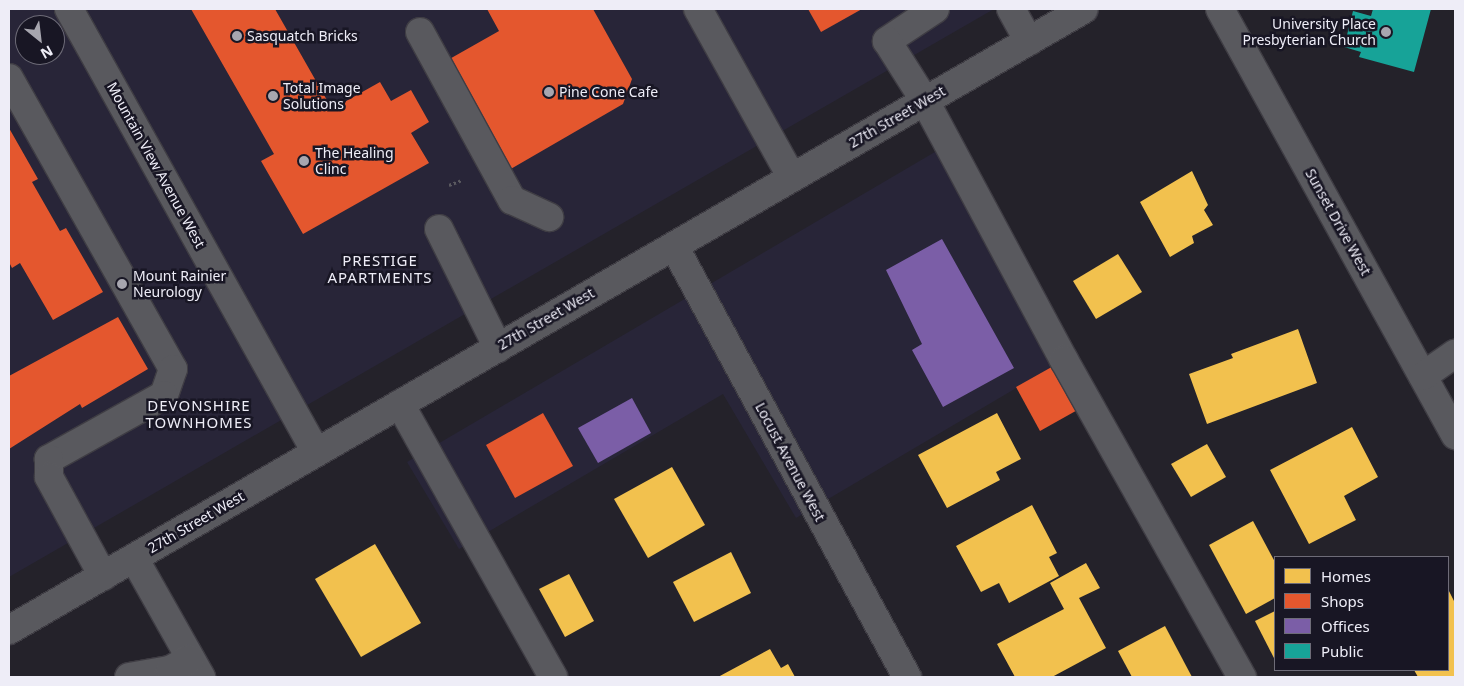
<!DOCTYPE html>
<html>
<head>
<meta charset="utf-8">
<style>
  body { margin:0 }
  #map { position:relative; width:1464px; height:686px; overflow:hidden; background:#24222a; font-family:"Noto Sans",sans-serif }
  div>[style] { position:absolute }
  .built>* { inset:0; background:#282538 }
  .homes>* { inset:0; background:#f2c14e }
  .shops>* { inset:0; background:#e4572e }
  .offices>* { inset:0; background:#7b5ea7 }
  .public>* { inset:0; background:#17a398 }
  .path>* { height:3px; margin-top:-1.5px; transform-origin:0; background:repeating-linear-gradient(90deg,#5a595f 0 2.5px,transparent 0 5px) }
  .roads { filter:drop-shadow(1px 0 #3f3d44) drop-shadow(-1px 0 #3f3d44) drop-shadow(0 1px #3f3d44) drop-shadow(0 -1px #3f3d44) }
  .minor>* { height:28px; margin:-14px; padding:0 14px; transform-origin:14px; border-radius:14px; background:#59595e }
  .dots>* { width:14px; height:14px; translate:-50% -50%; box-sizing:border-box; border:2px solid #181624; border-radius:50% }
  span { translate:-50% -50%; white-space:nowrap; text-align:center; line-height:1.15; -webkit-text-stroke:5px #181624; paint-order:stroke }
  .poi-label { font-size:14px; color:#eeedf7 }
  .right { translate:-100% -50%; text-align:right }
  .left { translate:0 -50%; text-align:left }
  .street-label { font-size:14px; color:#eeedf7 }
  .neighbourhood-label { font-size:15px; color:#eeedf7; letter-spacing:1px }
  .frame { position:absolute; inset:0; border:10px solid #eeedf7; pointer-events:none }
  .legend { position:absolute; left:1274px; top:556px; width:175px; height:115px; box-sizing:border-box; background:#181624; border:1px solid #6e6c78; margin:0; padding:6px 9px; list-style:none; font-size:15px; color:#eeedf7 }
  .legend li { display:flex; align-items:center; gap:10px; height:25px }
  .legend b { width:25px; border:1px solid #6e6c78 }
  .north { position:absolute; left:15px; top:15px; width:50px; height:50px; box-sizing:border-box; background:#181624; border:1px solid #6e6c78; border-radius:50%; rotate:151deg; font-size:14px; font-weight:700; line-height:20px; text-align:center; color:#eeedf7 }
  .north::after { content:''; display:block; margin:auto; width:18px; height:22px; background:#a7a6af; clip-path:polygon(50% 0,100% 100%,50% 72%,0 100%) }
</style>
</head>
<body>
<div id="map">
  <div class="built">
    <i style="clip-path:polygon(evenodd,9px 9px,994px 9px,9px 577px,9px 9px,25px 25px,55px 25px,55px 55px,25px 55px,25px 25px)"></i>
    <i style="clip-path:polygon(940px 149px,1064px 360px,796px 518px,723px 394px,459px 549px,407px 462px)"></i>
  </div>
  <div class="homes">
    <i style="clip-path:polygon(1192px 171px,1208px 205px,1204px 210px,1213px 225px,1192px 236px,1194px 243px,1170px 257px,1140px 202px)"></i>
    <i style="clip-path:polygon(1118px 254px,1142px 292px,1096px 319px,1073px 281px)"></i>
    <i style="clip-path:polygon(1298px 329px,1317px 383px,1207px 424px,1189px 374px,1233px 358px,1231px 354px)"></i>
    <i style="clip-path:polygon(997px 413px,1021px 459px,996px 472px,1000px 480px,947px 508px,918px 455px)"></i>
    <i style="clip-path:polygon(1352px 427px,1378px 477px,1344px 496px,1356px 520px,1309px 544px,1270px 470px)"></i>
    <i style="clip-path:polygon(1207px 444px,1226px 477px,1191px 497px,1171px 464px)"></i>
    <i style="clip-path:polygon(672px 467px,705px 525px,648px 558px,614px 499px)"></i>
    <i style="clip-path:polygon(1032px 505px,1057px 553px,1049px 557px,1059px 576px,1009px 603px,999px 583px,981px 592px,956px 546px)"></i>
    <i style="clip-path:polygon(1253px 521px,1275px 562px,1275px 598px,1246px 614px,1209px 545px)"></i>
    <i style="clip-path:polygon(375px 544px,421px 623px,361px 657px,315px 579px)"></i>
    <i style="clip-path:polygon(731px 552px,751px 593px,694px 622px,673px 582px)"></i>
    <i style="clip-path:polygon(1086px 563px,1100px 588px,1079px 598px,1106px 648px,1052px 677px,1015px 677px,997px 644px,1064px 609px,1050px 583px)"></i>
    <i style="clip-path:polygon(569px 574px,594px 621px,565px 637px,539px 589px)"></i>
    <i style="clip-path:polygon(1448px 589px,1455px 603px,1455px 677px,1418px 677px,1414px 670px,1448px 670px)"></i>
    <i style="clip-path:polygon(1275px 611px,1275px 660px,1255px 621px)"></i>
    <i style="clip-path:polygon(1165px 626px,1192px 677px,1132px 677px,1118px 651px)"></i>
    <i style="clip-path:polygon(770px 649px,781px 668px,788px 664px,795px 677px,718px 677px)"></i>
  </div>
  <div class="shops">
    <i style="clip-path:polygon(191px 9px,275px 9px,332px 109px,380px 82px,391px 101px,411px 90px,429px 122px,411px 133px,429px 163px,303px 234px,261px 161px,274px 154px)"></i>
    <i style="clip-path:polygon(487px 9px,593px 9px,632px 79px,623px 104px,509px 170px,446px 61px,499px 31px)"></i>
    <i style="clip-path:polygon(808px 9px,862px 9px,821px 32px)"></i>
    <i style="clip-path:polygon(9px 128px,38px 179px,32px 182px,60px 231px,66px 228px,103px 292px,53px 320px,20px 263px,12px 268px,9px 262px)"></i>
    <i style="clip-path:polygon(118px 317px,148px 369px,82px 408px,80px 404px,9px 449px,9px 376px)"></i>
    <i style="clip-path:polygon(1057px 364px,1081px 408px,1040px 431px,1016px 387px)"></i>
    <i style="clip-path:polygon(543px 413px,573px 466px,515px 498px,486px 445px)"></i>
  </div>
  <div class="offices">
    <i style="clip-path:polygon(942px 239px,1014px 368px,943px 407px,912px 350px,922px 344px,886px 270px)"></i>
    <i style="clip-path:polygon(632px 398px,651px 433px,598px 463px,578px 428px)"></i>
  </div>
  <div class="public">
    <i style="clip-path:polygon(1373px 9px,1431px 9px,1414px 72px,1359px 57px,1361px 52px,1344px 47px,1353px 11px,1371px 16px)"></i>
  </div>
  <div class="path">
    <i style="left:449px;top:185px;width:14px;rotate:-21deg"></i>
  </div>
  <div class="roads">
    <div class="minor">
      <i style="left:69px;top:9px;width:507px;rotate:60.86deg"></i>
      <i style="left:698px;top:9px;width:193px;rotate:60.9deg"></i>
      <i style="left:935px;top:9px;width:58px;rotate:146.3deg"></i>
      <i style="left:887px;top:41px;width:71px;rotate:57.7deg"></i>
      <i style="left:925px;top:101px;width:294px;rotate:61.8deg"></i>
      <i style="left:1064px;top:360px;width:364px;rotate:60.7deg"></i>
      <i style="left:1011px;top:9px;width:37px;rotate:61deg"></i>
      <i style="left:1220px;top:9px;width:487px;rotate:61.1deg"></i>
      <i style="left:420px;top:32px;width:192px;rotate:61.3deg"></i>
      <i style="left:512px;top:200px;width:41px;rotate:24.7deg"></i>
      <i style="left:9px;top:78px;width:334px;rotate:60.6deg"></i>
      <i style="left:173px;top:369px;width:28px;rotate:109deg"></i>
      <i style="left:164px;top:395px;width:132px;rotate:150.9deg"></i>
      <i style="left:49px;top:459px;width:18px;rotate:90deg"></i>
      <i style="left:49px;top:477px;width:113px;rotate:61.4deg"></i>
      <i style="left:439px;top:229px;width:133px;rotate:63.6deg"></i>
      <i style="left:674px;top:246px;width:490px;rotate:61.6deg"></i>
      <i style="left:1423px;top:376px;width:39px;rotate:-35deg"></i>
      <i style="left:400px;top:404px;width:313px;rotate:60.7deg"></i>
      <i style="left:134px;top:558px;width:137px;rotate:60.6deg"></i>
      <i style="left:9px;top:630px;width:1241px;rotate:-30.01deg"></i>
      <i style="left:129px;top:677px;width:42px;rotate:-9.7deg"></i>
      <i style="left:170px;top:670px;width:23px;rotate:-29deg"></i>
    </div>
  </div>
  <div class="dots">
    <i style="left:1386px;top:32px;background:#a7a6af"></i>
    <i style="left:237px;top:36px;background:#a7a6af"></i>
    <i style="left:549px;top:92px;background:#a7a6af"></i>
    <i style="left:273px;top:96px;background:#a7a6af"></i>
    <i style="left:304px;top:161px;background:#a7a6af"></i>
    <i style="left:122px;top:284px;background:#a7a6af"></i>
  </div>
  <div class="poi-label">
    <span class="right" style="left:1376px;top:32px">University Place<br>Presbyterian Church</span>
    <span class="left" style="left:247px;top:36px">Sasquatch Bricks</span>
    <span class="left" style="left:283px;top:96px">Total Image<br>Solutions</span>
    <span class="left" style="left:559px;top:92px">Pine Cone Cafe</span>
    <span class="left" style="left:315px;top:161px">The Healing<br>Clinc</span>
    <span class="left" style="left:133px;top:284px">Mount Rainier<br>Neurology</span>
  </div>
  <div class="street-label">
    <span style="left:897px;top:117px;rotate:-30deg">27th Street West</span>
    <span style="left:156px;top:165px;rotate:61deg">Mountain View Avenue West</span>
    <span style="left:1338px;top:222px;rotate:61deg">Sunset Drive West</span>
    <span style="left:546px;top:319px;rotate:-30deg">27th Street West</span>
    <span style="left:790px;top:462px;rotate:62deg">Locust Avenue West</span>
    <span style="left:196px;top:522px;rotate:-30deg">27th Street West</span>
  </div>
  <div class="neighbourhood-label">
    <span style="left:380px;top:269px">PRESTIGE<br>APARTMENTS</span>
    <span style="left:199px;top:414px">DEVONSHIRE<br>TOWNHOMES</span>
  </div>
  <div class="frame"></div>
  <ul class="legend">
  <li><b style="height:14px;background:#f2c14e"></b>Homes</li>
  <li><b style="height:14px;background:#e4572e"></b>Shops</li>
  <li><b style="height:14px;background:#7b5ea7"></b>Offices</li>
  <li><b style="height:14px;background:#17a398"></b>Public</li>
  </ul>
  <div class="north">N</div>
</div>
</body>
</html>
